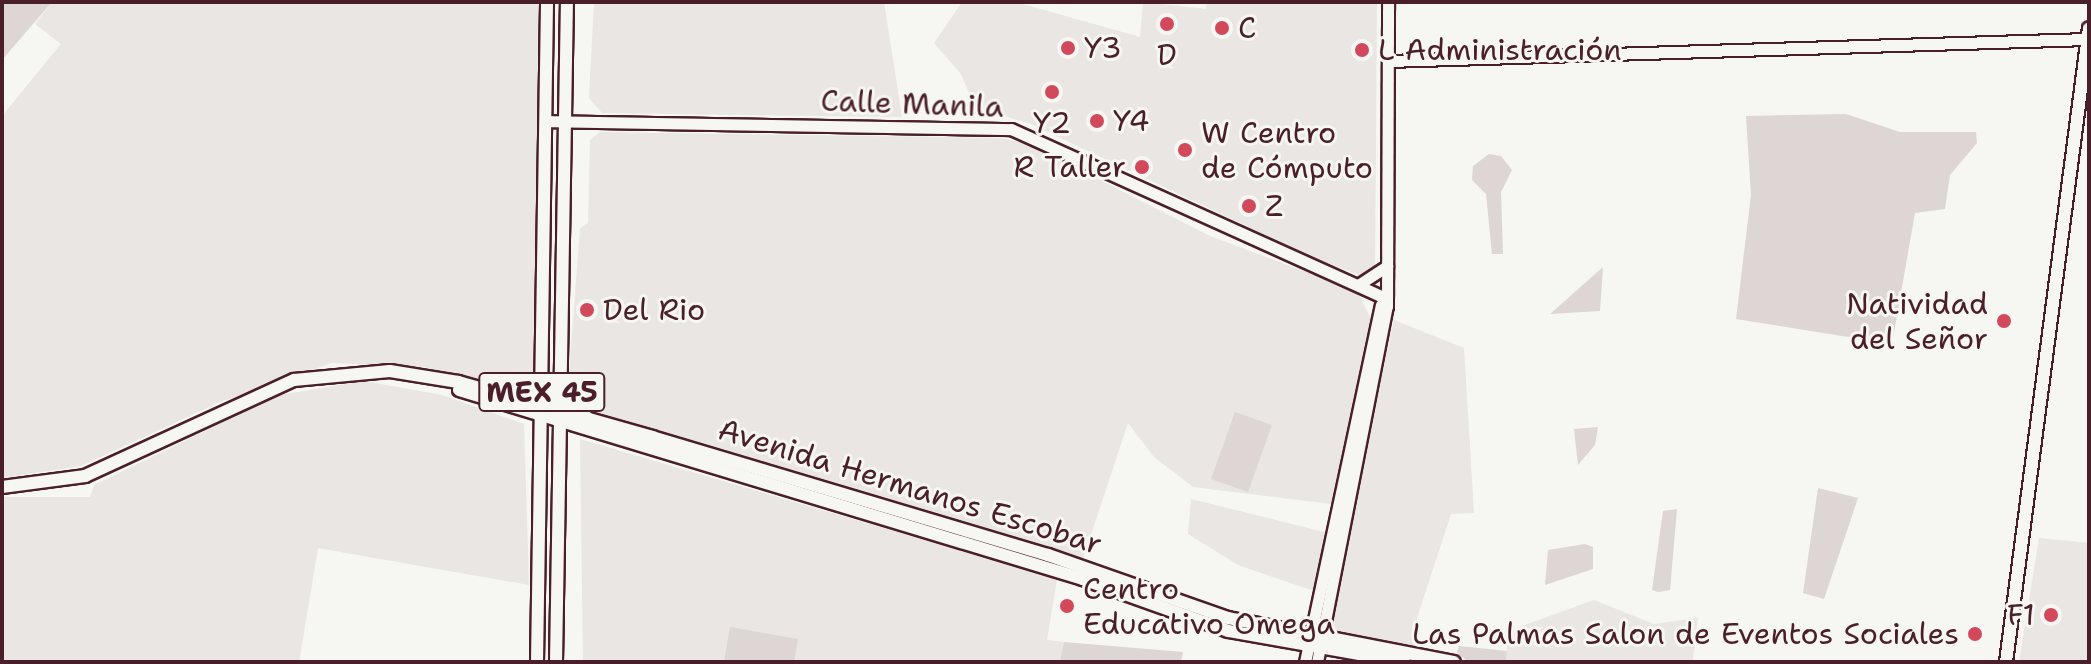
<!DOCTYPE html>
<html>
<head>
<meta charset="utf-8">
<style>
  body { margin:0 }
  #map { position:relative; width:2091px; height:664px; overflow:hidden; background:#f6f6f2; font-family:"Shantell Sans",sans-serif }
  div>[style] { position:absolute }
  .built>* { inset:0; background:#e9e6e3 }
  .green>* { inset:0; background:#ddd6d5 }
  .roads { filter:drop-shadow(2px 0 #4a1f2b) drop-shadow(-2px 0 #4a1f2b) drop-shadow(0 2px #4a1f2b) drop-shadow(0 -2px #4a1f2b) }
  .secondary>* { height:11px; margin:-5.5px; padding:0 5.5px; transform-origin:5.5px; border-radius:5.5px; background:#f6f6f2 }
  .primary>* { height:12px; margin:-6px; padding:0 6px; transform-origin:6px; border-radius:6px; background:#f6f6f2 }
  .dots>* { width:22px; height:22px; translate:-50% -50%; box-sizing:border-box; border:4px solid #f6f6f2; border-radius:50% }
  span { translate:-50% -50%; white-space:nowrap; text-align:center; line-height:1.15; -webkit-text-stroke:6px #f6f6f2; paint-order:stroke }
  .shield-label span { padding:2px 6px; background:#f6f6f2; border:2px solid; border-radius:6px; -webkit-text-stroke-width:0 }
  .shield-label { font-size:28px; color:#4a1f2b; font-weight:700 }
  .poi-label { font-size:30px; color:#4a1f2b }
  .left { translate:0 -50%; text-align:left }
  .right { translate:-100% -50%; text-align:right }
  .street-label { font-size:30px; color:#4a1f2b }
  .frame { position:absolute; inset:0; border:4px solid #4a1f2b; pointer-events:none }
</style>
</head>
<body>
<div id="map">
  <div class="built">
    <i style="clip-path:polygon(52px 2px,538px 2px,536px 389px,527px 397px,425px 367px,332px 363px,220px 402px,81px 466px,2px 478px,2px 116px,61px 44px,35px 24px)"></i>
    <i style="clip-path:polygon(594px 2px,884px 2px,902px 117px,602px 113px,589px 98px)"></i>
    <i style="clip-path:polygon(962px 2px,1016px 2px,1140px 37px,1143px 2px,1206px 9px,1207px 2px,1377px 2px,1375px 269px,1362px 276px,1314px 258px,1031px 124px,975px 107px,961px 74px,934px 43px)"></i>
    <i style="clip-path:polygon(600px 132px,1000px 138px,1029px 144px,1210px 236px,1357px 291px,1371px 319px,1332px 504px,1193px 487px,1154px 457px,1128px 423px,1082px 562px,600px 417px,568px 388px,580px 228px,588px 223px,590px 140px)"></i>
    <i style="clip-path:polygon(1394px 320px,1464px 348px,1474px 513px,1451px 514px,1417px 618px,1416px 646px,1336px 633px,1328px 626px)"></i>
    <i style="clip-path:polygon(364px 381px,442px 395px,524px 424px,529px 585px,318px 548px,299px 662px,2px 662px,2px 497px,90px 497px,94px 485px,279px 395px)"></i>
    <i style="clip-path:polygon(580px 439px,1057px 579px,1047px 640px,1064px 642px,1060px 662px,583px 662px)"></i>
    <i style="clip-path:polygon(1191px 499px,1328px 533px,1314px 591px,1238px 565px,1188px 534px)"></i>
    <i style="clip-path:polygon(2039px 538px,2089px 543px,2089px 662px,2019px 662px)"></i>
    <i style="clip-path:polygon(1594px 600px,1654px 624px,1698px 618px,1693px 660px,1706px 662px,1506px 662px,1508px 631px)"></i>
  </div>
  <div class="green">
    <i style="clip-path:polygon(6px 2px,52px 2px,2px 60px,2px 7px)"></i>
    <i style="clip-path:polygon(1846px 114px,1900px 132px,1976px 132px,1977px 143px,1950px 175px,1945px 209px,1915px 213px,1892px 344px,1736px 319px,1751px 195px,1746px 116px)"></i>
    <i style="clip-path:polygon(1489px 154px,1501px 156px,1512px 170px,1501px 192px,1503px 254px,1492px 254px,1486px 194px,1472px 180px,1473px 166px)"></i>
    <i style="clip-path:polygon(1603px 267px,1600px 311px,1550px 314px)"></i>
    <i style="clip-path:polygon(1235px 412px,1272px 425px,1248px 492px,1211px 479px)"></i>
    <i style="clip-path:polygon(1598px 427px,1595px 445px,1578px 465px,1574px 429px)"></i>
    <i style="clip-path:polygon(1818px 488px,1858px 498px,1824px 599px,1803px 593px)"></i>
    <i style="clip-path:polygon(1677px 509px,1670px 590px,1658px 592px,1652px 590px,1663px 511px)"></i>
    <i style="clip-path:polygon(1585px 544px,1593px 547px,1593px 569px,1545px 585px,1548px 550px)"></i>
    <i style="clip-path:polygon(730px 627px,798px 639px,794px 662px,724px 662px)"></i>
    <i style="clip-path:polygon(1064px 642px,1183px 652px,1181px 662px,1060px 662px)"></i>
    <i style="clip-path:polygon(1459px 646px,1507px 651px,1506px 662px,1468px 662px,1457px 652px)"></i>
  </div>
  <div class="roads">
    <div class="secondary">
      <i style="left:1388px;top:61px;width:700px;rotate:-1.8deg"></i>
      <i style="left:545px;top:121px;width:466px;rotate:1deg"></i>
      <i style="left:1011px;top:129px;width:411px;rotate:24.3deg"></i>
      <i style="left:1358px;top:285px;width:35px;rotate:-33deg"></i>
      <i style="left:1305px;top:662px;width:365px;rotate:-78deg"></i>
      <i style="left:1317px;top:662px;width:363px;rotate:-78.9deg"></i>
      <i style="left:1387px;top:306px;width:304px;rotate:-89.8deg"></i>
    </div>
    <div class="primary">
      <i style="left:459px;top:390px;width:652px;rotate:16.85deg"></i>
      <i style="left:1083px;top:579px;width:154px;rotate:19.7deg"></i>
      <i style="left:1228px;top:631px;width:179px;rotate:10deg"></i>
      <i style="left:561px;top:395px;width:35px;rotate:41deg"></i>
      <i style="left:2px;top:487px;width:84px;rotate:-7.5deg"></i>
      <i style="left:85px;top:476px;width:230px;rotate:-24.7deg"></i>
      <i style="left:294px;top:380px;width:96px;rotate:-5.4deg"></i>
      <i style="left:390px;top:371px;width:69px;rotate:9.2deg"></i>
      <i style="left:458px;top:382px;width:202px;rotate:15.8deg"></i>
      <i style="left:652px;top:437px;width:413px;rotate:16.6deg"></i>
      <i style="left:1048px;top:555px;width:191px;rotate:19.3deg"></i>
      <i style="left:1228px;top:618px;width:230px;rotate:11deg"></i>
      <i style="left:537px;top:662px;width:660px;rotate:-89.13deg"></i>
      <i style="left:556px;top:662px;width:660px;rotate:-89.05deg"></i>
      <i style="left:2006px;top:662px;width:639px;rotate:-82.54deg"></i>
    </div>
  </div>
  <div class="dots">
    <i style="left:1167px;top:24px;background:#d1495b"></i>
    <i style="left:1222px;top:28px;background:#d1495b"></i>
    <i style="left:1068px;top:48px;background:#d1495b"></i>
    <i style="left:1362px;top:50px;background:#d1495b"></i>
    <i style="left:1052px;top:92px;background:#d1495b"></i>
    <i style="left:1097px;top:121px;background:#d1495b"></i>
    <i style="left:1185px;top:150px;background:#d1495b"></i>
    <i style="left:1142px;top:167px;background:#d1495b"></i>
    <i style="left:1249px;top:206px;background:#d1495b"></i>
    <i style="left:587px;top:310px;background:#d1495b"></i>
    <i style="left:2004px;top:321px;background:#d1495b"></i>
    <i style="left:1067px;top:606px;background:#d1495b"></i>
    <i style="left:2051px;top:615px;background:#d1495b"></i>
    <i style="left:1975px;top:634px;background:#d1495b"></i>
  </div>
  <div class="shield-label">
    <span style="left:542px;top:392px">MEX 45</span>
  </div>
  <div class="poi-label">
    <span class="left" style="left:1238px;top:28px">C</span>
    <span class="left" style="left:1084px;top:48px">Y3</span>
    <span class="left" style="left:1378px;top:50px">L Administración</span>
    <span style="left:1167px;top:55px">D</span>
    <span class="left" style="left:1113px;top:121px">Y4</span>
    <span style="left:1052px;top:123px">Y2</span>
    <span class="left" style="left:1201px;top:150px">W Centro<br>de Cómputo</span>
    <span class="right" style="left:1126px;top:167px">R Taller</span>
    <span class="left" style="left:1265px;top:206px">Z</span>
    <span class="right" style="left:1988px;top:321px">Natividad<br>del Señor</span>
    <span class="left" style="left:603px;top:310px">Del Rio</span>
    <span class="left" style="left:1083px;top:606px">Centro<br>Educativo Omega</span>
    <span class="right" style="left:2035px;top:615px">F1</span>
    <span class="right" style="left:1959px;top:634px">Las Palmas Salon de Eventos Sociales</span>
  </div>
  <div class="street-label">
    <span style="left:912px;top:104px;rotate:2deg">Calle Manila</span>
    <span style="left:910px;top:487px;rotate:17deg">Avenida Hermanos Escobar</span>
  </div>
  <div class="frame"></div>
</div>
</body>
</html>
